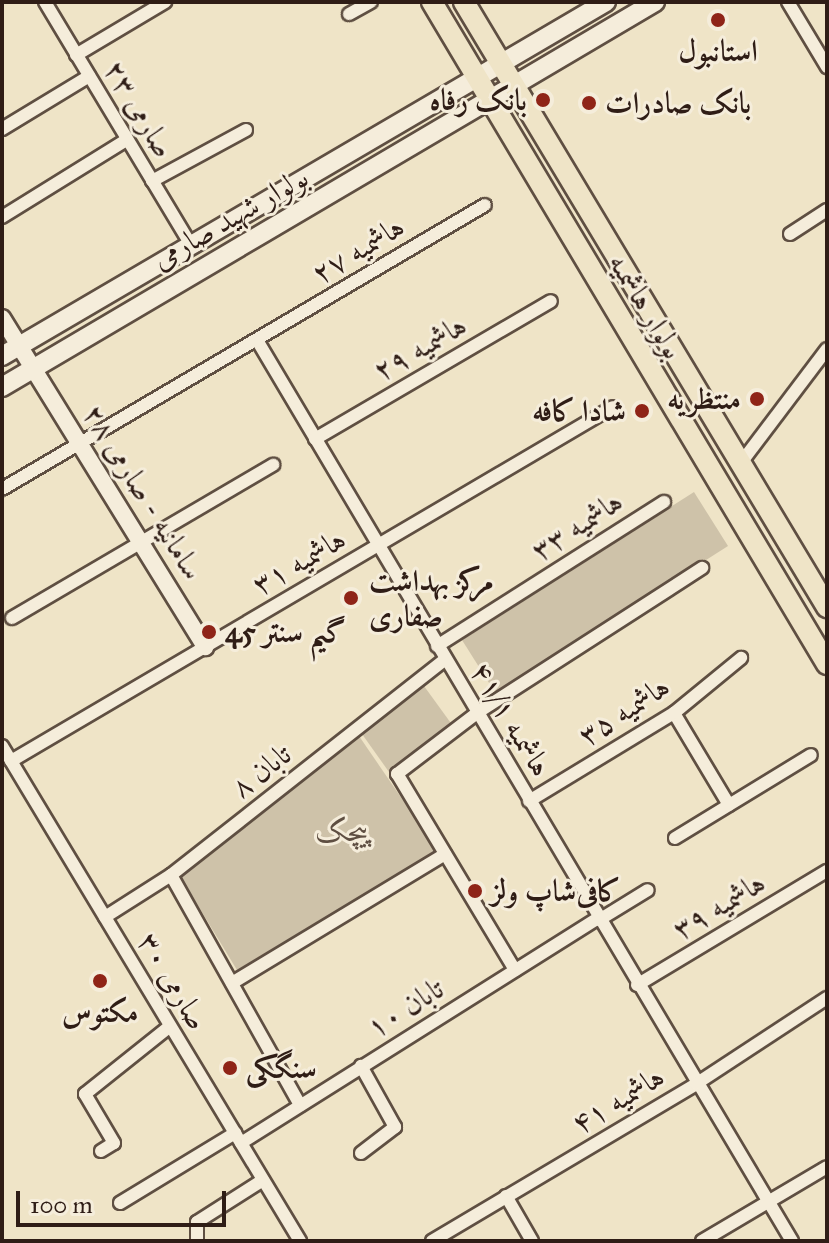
<!DOCTYPE html>
<html>
<head>
<meta charset="utf-8">
<style>
  body { margin:0 }
  #map { position:relative; width:829px; height:1243px; overflow:hidden; background:#efe4c7; font-family:"IM FELL Great Primer",Amiri,serif }
  div>[style] { position:absolute }
  .green>* { inset:0; background:#cec2a9 }
  .roads { filter:drop-shadow(2px 0 #5f4f42) drop-shadow(-2px 0 #5f4f42) drop-shadow(0 2px #5f4f42) drop-shadow(0 -2px #5f4f42) }
  .minor>* { height:12px; margin:-6px; padding:0 6px; transform-origin:6px; border-radius:6px; background:#f5eddb }
  .tertiary>* { height:16px; margin:-8px; padding:0 8px; transform-origin:8px; border-radius:8px; background:#f5eddb }
  .secondary>* { height:18px; margin:-9px; padding:0 9px; transform-origin:9px; border-radius:9px; background:#f5eddb }
  .primary>* { height:20px; margin:-10px; padding:0 10px; transform-origin:10px; border-radius:10px; background:#efe4c7 }
  .dots>* { width:22px; height:22px; translate:-50% -50%; box-sizing:border-box; border:4px solid #f5eddb; border-radius:50% }
  span { translate:-50% -50%; white-space:nowrap; text-align:center; line-height:1.15; -webkit-text-stroke:6px #f5eddb; paint-order:stroke }
  .poi-label { font-size:30px; color:#2f1d16; font-weight:700 }
  .right { translate:-100% -50%; text-align:right }
  .left { translate:0 -50%; text-align:left }
  .street-label { font-size:30px; color:#2f1d16 }
  .park-label { font-size:30px; color:#5f4f42; font-style:italic }
  .frame { position:absolute; inset:0; border:4px solid #2f1d16; pointer-events:none }
  .scale { position:absolute; left:16px; top:1191px; width:210px; height:36px; box-sizing:border-box; border:4px solid #2f1d16; border-top:0; padding-left:10px; font-size:24px; line-height:28px; white-space:nowrap; color:#2f1d16; -webkit-text-stroke:6px #f5eddb; paint-order:stroke }
</style>
</head>
<body>
<div id="map">
  <div class="green">
    <i style="clip-path:polygon(694px 492px,728px 546px,496px 694px,462px 640px)"></i>
    <i style="clip-path:polygon(424px 686px,453px 726px,389px 772px,362px 734px)"></i>
    <i style="clip-path:polygon(359px 736px,437px 850px,237px 970px,180px 876px)"></i>
  </div>
  <div class="roads">
    <div class="minor">
      <i style="left:45px;top:2px;width:280px;rotate:59deg"></i>
      <i style="left:788px;top:2px;width:76px;rotate:59deg"></i>
      <i style="left:349px;top:14px;width:25px;rotate:-29deg"></i>
      <i style="left:76px;top:55px;width:104px;rotate:-30.8deg"></i>
      <i style="left:2px;top:129px;width:102px;rotate:-31.3deg"></i>
      <i style="left:152px;top:181px;width:107px;rotate:-28.5deg"></i>
      <i style="left:2px;top:217px;width:146px;rotate:-31.8deg"></i>
      <i style="left:790px;top:234px;width:44px;rotate:-33deg"></i>
      <i style="left:257px;top:340px;width:1048px;rotate:59.3deg"></i>
      <i style="left:315px;top:439px;width:273px;rotate:-30.3deg"></i>
      <i style="left:740px;top:464px;width:144px;rotate:-52.9deg"></i>
      <i style="left:2px;top:489px;width:560px;rotate:-30.46deg"></i>
      <i style="left:12px;top:618px;width:303px;rotate:-30.4deg"></i>
      <i style="left:437px;top:646px;width:269px;rotate:-32.4deg"></i>
      <i style="left:674px;top:713px;width:107px;rotate:59.1deg"></i>
      <i style="left:2px;top:746px;width:578px;rotate:58.95deg"></i>
      <i style="left:11px;top:761px;width:698px;rotate:-30.46deg"></i>
      <i style="left:529px;top:801px;width:170px;rotate:-31.3deg"></i>
      <i style="left:674px;top:713px;width:87px;rotate:-39.4deg"></i>
      <i style="left:675px;top:838px;width:159px;rotate:-31.4deg"></i>
      <i style="left:171px;top:875px;width:264px;rotate:60.7deg"></i>
      <i style="left:105px;top:917px;width:78px;rotate:-32.5deg"></i>
      <i style="left:171px;top:875px;width:349px;rotate:-38.2deg"></i>
      <i style="left:599px;top:920px;width:57px;rotate:-31.5deg"></i>
      <i style="left:515px;top:970px;width:229px;rotate:-121deg"></i>
      <i style="left:397px;top:774px;width:101px;rotate:-37.3deg"></i>
      <i style="left:477px;top:713px;width:268px;rotate:-32.8deg"></i>
      <i style="left:232px;top:983px;width:249px;rotate:-31.2deg"></i>
      <i style="left:637px;top:985px;width:222px;rotate:-31deg"></i>
      <i style="left:241px;top:1143px;width:422px;rotate:-32.2deg"></i>
      <i style="left:101px;top:1151px;width:15px;rotate:-32deg"></i>
      <i style="left:114px;top:1143px;width:57px;rotate:-120.6deg"></i>
      <i style="left:85px;top:1094px;width:107px;rotate:-38.6deg"></i>
      <i style="left:361px;top:1153px;width:43px;rotate:-37.4deg"></i>
      <i style="left:395px;top:1127px;width:70px;rotate:-119.1deg"></i>
      <i style="left:506px;top:1196px;width:52px;rotate:60deg"></i>
      <i style="left:120px;top:1203px;width:135px;rotate:-31.3deg"></i>
      <i style="left:197px;top:1241px;width:19px;rotate:-90deg"></i>
      <i style="left:197px;top:1222px;width:78px;rotate:-32.5deg"></i>
      <i style="left:432px;top:1241px;width:307px;rotate:-30.7deg"></i>
      <i style="left:696px;top:1084px;width:157px;rotate:-33.3deg"></i>
      <i style="left:702px;top:1241px;width:145px;rotate:-30.6deg"></i>
    </div>
    <div class="tertiary">
      <i style="left:2px;top:318px;width:387px;rotate:58.3deg"></i>
    </div>
    <div class="secondary">
      <i style="left:2px;top:356px;width:700px;rotate:-30.37deg"></i>
      <i style="left:2px;top:387px;width:758px;rotate:-30.52deg"></i>
    </div>
    <div class="primary">
      <i style="left:432px;top:2px;width:771px;rotate:59.18deg"></i>
      <i style="left:464px;top:2px;width:706px;rotate:59.04deg"></i>
    </div>
  </div>
  <div class="dots">
    <i style="left:718px;top:20px;background:#8f2418"></i>
    <i style="left:543px;top:100px;background:#8f2418"></i>
    <i style="left:589px;top:103px;background:#8f2418"></i>
    <i style="left:757px;top:399px;background:#8f2418"></i>
    <i style="left:642px;top:411px;background:#8f2418"></i>
    <i style="left:351px;top:598px;background:#8f2418"></i>
    <i style="left:209px;top:632px;background:#8f2418"></i>
    <i style="left:475px;top:891px;background:#8f2418"></i>
    <i style="left:100px;top:981px;background:#8f2418"></i>
    <i style="left:230px;top:1068px;background:#8f2418"></i>
  </div>
  <div class="poi-label">
    <span style="left:718px;top:51px">استانبول</span>
    <span class="right" style="left:527px;top:100px">بانک رفاه</span>
    <span class="left" style="left:605px;top:103px">بانک صادرات</span>
    <span class="right" style="left:741px;top:399px">منتظریه</span>
    <span class="right" style="left:626px;top:411px">شادا کافه</span>
    <span class="left" style="left:369px;top:598px">مرکز بهداشت<br>صفاری</span>
    <span class="left" style="left:225px;top:632px">گیم سنتر 45</span>
    <span class="left" style="left:491px;top:891px">کافی‌شاپ ولز</span>
    <span style="left:100px;top:1012px">مکتوس</span>
    <span class="left" style="left:246px;top:1068px">سنگکی</span>
  </div>
  <div class="street-label">
    <span style="left:139px;top:109px;rotate:59deg">صارمی ۲۳</span>
    <span style="left:230px;top:218px;rotate:-30deg">بولوار شهید صارمی</span>
    <span style="left:358px;top:250px;rotate:-31deg">هاشمیه ۲۷</span>
    <span style="left:646px;top:306px;rotate:59deg">بولوار هاشمیه</span>
    <span style="left:420px;top:348px;rotate:-30deg">هاشمیه ۲۹</span>
    <span style="left:143px;top:492px;rotate:58deg">سامانیه - صارمی ۲۸</span>
    <span style="left:577px;top:526px;rotate:-33deg">هاشمیه ۳۳</span>
    <span style="left:299px;top:562px;rotate:-30deg">هاشمیه ۳۱</span>
    <span style="left:624px;top:711px;rotate:-33deg">هاشمیه ۳۵</span>
    <span style="left:511px;top:719px;rotate:59deg">هاشمیه ۴۱/۱</span>
    <span style="left:261px;top:771px;rotate:-38deg">تابان ۸</span>
    <span style="left:719px;top:906px;rotate:-31deg">هاشمیه ۳۹</span>
    <span style="left:173px;top:981px;rotate:59deg">صارمی ۳۰</span>
    <span style="left:405px;top:1008px;rotate:-32deg">تابان ۱۰</span>
    <span style="left:618px;top:1100px;rotate:-31deg">هاشمیه ۴۱</span>
  </div>
  <div class="park-label">
    <span style="left:343px;top:831px">پیچک</span>
  </div>
  <div class="frame"></div>
  <div class="scale">100 m</div>
</div>
</body>
</html>
